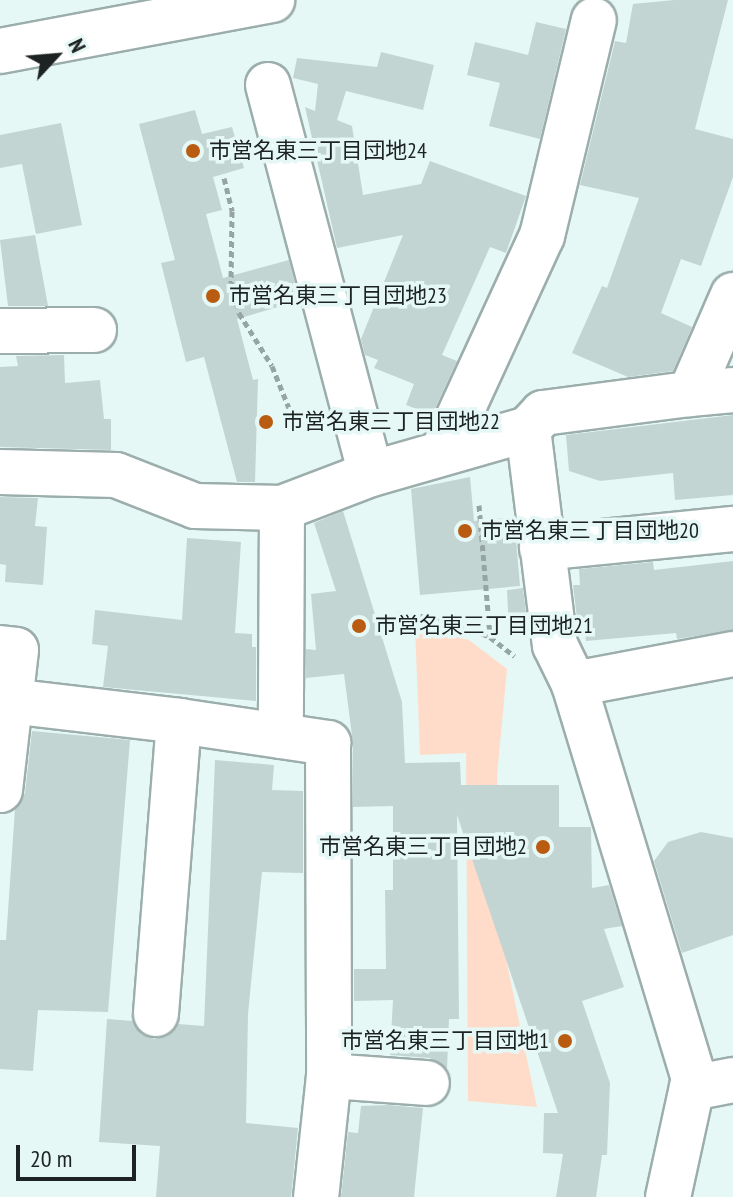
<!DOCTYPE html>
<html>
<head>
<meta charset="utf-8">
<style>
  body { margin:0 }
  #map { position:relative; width:733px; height:1197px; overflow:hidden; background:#e5f8f5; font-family:"PT Sans Narrow","Noto Sans JP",sans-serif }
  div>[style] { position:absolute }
  .green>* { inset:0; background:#ffdcc9 }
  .building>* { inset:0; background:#c3d5d3 }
  .path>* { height:5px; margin-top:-2.5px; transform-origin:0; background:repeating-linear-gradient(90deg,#96a5a2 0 6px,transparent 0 10px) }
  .roads { filter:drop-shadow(2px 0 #9caeab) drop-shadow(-2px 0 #9caeab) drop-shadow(0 2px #9caeab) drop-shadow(0 -2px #9caeab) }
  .street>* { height:44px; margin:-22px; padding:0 22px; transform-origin:22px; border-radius:22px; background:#fff }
  .primary>* { height:44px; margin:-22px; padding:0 22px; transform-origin:22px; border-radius:22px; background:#fff }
  .dots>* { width:22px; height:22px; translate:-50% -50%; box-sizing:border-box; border:4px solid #e5f8f5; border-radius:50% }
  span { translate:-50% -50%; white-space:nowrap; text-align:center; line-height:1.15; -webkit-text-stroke:7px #e5f8f5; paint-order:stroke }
  .poi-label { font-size:22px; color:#1c2322 }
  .left { translate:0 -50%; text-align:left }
  .right { translate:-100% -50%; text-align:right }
  .north { position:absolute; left:16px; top:16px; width:80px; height:80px; -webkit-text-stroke:6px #e5f8f5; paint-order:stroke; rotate:64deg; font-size:22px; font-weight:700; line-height:32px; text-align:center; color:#1c2322 }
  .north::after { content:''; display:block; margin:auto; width:28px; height:36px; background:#1c2322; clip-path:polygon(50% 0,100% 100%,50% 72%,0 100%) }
  .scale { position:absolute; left:16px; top:1145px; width:120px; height:36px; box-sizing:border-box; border:4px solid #1c2322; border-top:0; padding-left:10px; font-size:24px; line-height:28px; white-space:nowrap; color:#1c2322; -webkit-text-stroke:6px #e5f8f5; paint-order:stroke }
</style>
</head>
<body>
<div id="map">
  <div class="green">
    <i style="clip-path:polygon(415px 627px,469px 640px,507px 669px,497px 776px,498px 921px,537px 1107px,468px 1101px,466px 753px,420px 755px)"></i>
  </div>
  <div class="building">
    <i style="clip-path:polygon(674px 0,728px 0,695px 129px,733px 139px,733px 177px,701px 266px,681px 259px,661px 313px,692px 327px,673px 371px,628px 377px,572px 353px,602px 286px,607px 288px,639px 198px,580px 185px,615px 41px,626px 43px,633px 4px)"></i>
    <i style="clip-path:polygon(536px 22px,566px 29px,540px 139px,489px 126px,500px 83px,467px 75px,475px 42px,528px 55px)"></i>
    <i style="clip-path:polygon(381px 52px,434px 65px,423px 110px,346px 91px,337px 120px,352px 126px,363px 195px,421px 184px,430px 161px,526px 196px,506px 253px,490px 247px,442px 355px,457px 361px,432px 415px,406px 405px,414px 384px,374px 368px,378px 360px,365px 355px,361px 339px,403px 235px,337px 248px,305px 107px,315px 111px,318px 84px,293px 78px,297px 58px,377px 67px)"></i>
    <i style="clip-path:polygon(195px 110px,202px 134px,232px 127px,244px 168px,213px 177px,222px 210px,206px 214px,223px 278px,289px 260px,299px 301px,237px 319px,253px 380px,258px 379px,255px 482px,237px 482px,204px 357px,186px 362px,161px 263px,175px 260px,139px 124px)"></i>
    <i style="clip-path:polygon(61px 123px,82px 225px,36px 234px,22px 164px,0 168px,0 135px)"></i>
    <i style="clip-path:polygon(35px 235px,48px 306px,8px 306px,0 240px)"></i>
    <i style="clip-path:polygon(64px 355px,65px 383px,100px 380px,104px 419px,111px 419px,111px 450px,0 447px,0 367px,18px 366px,16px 356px)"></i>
    <i style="clip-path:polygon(733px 415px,733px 495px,675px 500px,673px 473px,600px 481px,569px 471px,566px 435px)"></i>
    <i style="clip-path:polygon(470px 477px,474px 521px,514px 517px,520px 586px,420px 595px,411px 489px)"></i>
    <i style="clip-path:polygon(0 497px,38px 498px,35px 526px,47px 527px,43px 585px,5px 582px,6px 565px,0 564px)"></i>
    <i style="clip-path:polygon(343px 511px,402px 702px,405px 763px,460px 762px,461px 785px,559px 785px,559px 827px,591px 827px,592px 888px,609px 885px,622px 926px,604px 929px,624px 987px,582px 1001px,610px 1083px,607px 1155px,602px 1155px,596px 1197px,556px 1197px,563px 1154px,543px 1153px,544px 1113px,558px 1113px,457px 815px,459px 1019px,449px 1019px,447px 1069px,430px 1058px,390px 1055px,393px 1000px,354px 1001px,354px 969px,386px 969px,385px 890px,393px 890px,393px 806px,353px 807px,353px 743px,344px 674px,306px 678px,306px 649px,316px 650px,311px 594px,336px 591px,314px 523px)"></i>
    <i style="clip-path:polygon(187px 538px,241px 542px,235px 633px,252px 634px,252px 647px,256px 647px,256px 701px,103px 687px,108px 646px,92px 644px,95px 610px,182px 620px)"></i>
    <i style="clip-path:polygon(733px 561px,733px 630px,677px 639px,676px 633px,586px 641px,584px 626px,578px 627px,573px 585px,580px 585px,579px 569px,653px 562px,654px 570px)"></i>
    <i style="clip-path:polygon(523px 588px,528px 630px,509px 631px,507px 590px)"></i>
    <i style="clip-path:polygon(32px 731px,130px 740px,108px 1012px,38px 1010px,33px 1071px,0 1069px,0 940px,6px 940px,15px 809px,25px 793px)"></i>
    <i style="clip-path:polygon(215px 760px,274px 765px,272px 790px,303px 791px,303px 873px,262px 872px,248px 1014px,246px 1123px,298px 1128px,291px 1197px,156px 1197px,160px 1146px,99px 1142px,107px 1019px,133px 1021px,141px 1034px,155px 1039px,167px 1036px,178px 1024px,204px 1026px)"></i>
    <i style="clip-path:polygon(701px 832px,733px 838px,733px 935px,682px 953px,654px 861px,668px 842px)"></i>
    <i style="clip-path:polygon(388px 1105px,423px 1108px,414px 1197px,341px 1197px,348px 1132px,358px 1133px,361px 1106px)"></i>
  </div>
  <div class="path">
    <i style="left:224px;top:178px;width:34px;rotate:76deg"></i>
    <i style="left:232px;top:211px;width:72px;rotate:90.8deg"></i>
    <i style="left:231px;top:283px;width:31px;rotate:75deg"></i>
    <i style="left:239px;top:313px;width:62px;rotate:58.1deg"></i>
    <i style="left:272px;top:366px;width:45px;rotate:68deg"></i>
    <i style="left:479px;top:505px;width:132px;rotate:85.2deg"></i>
    <i style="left:490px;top:637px;width:31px;rotate:38deg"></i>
    <i style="left:398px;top:614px;width:47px;rotate:4.9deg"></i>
    <i style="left:445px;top:618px;width:49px;rotate:22.9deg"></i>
  </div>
  <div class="roads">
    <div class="street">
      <i style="left:268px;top:85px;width:402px;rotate:75.2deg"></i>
      <i style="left:371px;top:474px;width:95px;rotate:159.1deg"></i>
      <i style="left:0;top:331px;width:94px;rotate:-0.6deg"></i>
      <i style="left:690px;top:394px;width:43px;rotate:-5.3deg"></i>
      <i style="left:528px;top:429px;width:22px;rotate:-47deg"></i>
      <i style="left:543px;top:413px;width:148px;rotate:-7.4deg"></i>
      <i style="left:690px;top:394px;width:108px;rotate:-66.5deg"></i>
      <i style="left:442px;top:453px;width:239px;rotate:-65.3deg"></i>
      <i style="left:542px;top:236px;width:222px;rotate:-76.5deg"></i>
      <i style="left:0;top:472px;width:116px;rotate:1.5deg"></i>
      <i style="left:116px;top:475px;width:85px;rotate:21.4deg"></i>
      <i style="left:195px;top:506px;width:87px;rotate:1.3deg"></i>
      <i style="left:282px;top:508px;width:228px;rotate:90.3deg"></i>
      <i style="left:371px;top:474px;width:163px;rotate:-16deg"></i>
      <i style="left:528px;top:429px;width:218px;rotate:82.9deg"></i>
      <i style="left:555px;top:645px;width:43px;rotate:64deg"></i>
      <i style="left:574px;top:684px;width:412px;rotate:73.1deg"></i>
      <i style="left:694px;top:1078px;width:122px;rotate:102.3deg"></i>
      <i style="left:542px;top:548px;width:192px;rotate:-5.7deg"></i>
      <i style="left:0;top:648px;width:16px;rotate:7deg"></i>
      <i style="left:16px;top:650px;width:141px;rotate:96.5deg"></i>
      <i style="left:574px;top:684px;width:162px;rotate:-10.7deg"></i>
      <i style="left:10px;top:701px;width:170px;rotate:6.7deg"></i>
      <i style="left:179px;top:721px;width:294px;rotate:94.5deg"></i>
      <i style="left:179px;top:721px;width:151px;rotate:8.4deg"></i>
      <i style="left:328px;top:743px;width:333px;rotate:89.8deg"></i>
      <i style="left:329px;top:1076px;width:122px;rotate:96.1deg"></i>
      <i style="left:329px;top:1076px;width:98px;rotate:4.1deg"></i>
      <i style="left:692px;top:1088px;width:42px;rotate:-11deg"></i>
    </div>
    <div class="primary">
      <i style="left:0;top:51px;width:277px;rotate:-10.6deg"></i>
    </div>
  </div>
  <div class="dots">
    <i style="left:193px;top:151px;background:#ba5b12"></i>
    <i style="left:213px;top:296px;background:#ba5b12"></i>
    <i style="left:266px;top:422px;background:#ba5b12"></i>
    <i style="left:465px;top:531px;background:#ba5b12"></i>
    <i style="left:359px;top:626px;background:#ba5b12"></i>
    <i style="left:543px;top:847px;background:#ba5b12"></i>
    <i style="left:565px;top:1041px;background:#ba5b12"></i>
  </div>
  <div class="poi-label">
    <span class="left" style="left:209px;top:151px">市営名東三丁目団地24</span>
    <span class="left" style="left:229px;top:296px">市営名東三丁目団地23</span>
    <span class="left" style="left:282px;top:422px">市営名東三丁目団地22</span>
    <span class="left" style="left:481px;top:531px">市営名東三丁目団地20</span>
    <span class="left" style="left:375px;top:626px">市営名東三丁目団地21</span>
    <span class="right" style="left:527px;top:847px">市営名東三丁目団地2</span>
    <span class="right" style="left:549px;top:1041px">市営名東三丁目団地1</span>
  </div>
  <div class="north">N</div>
  <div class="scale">20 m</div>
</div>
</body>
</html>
